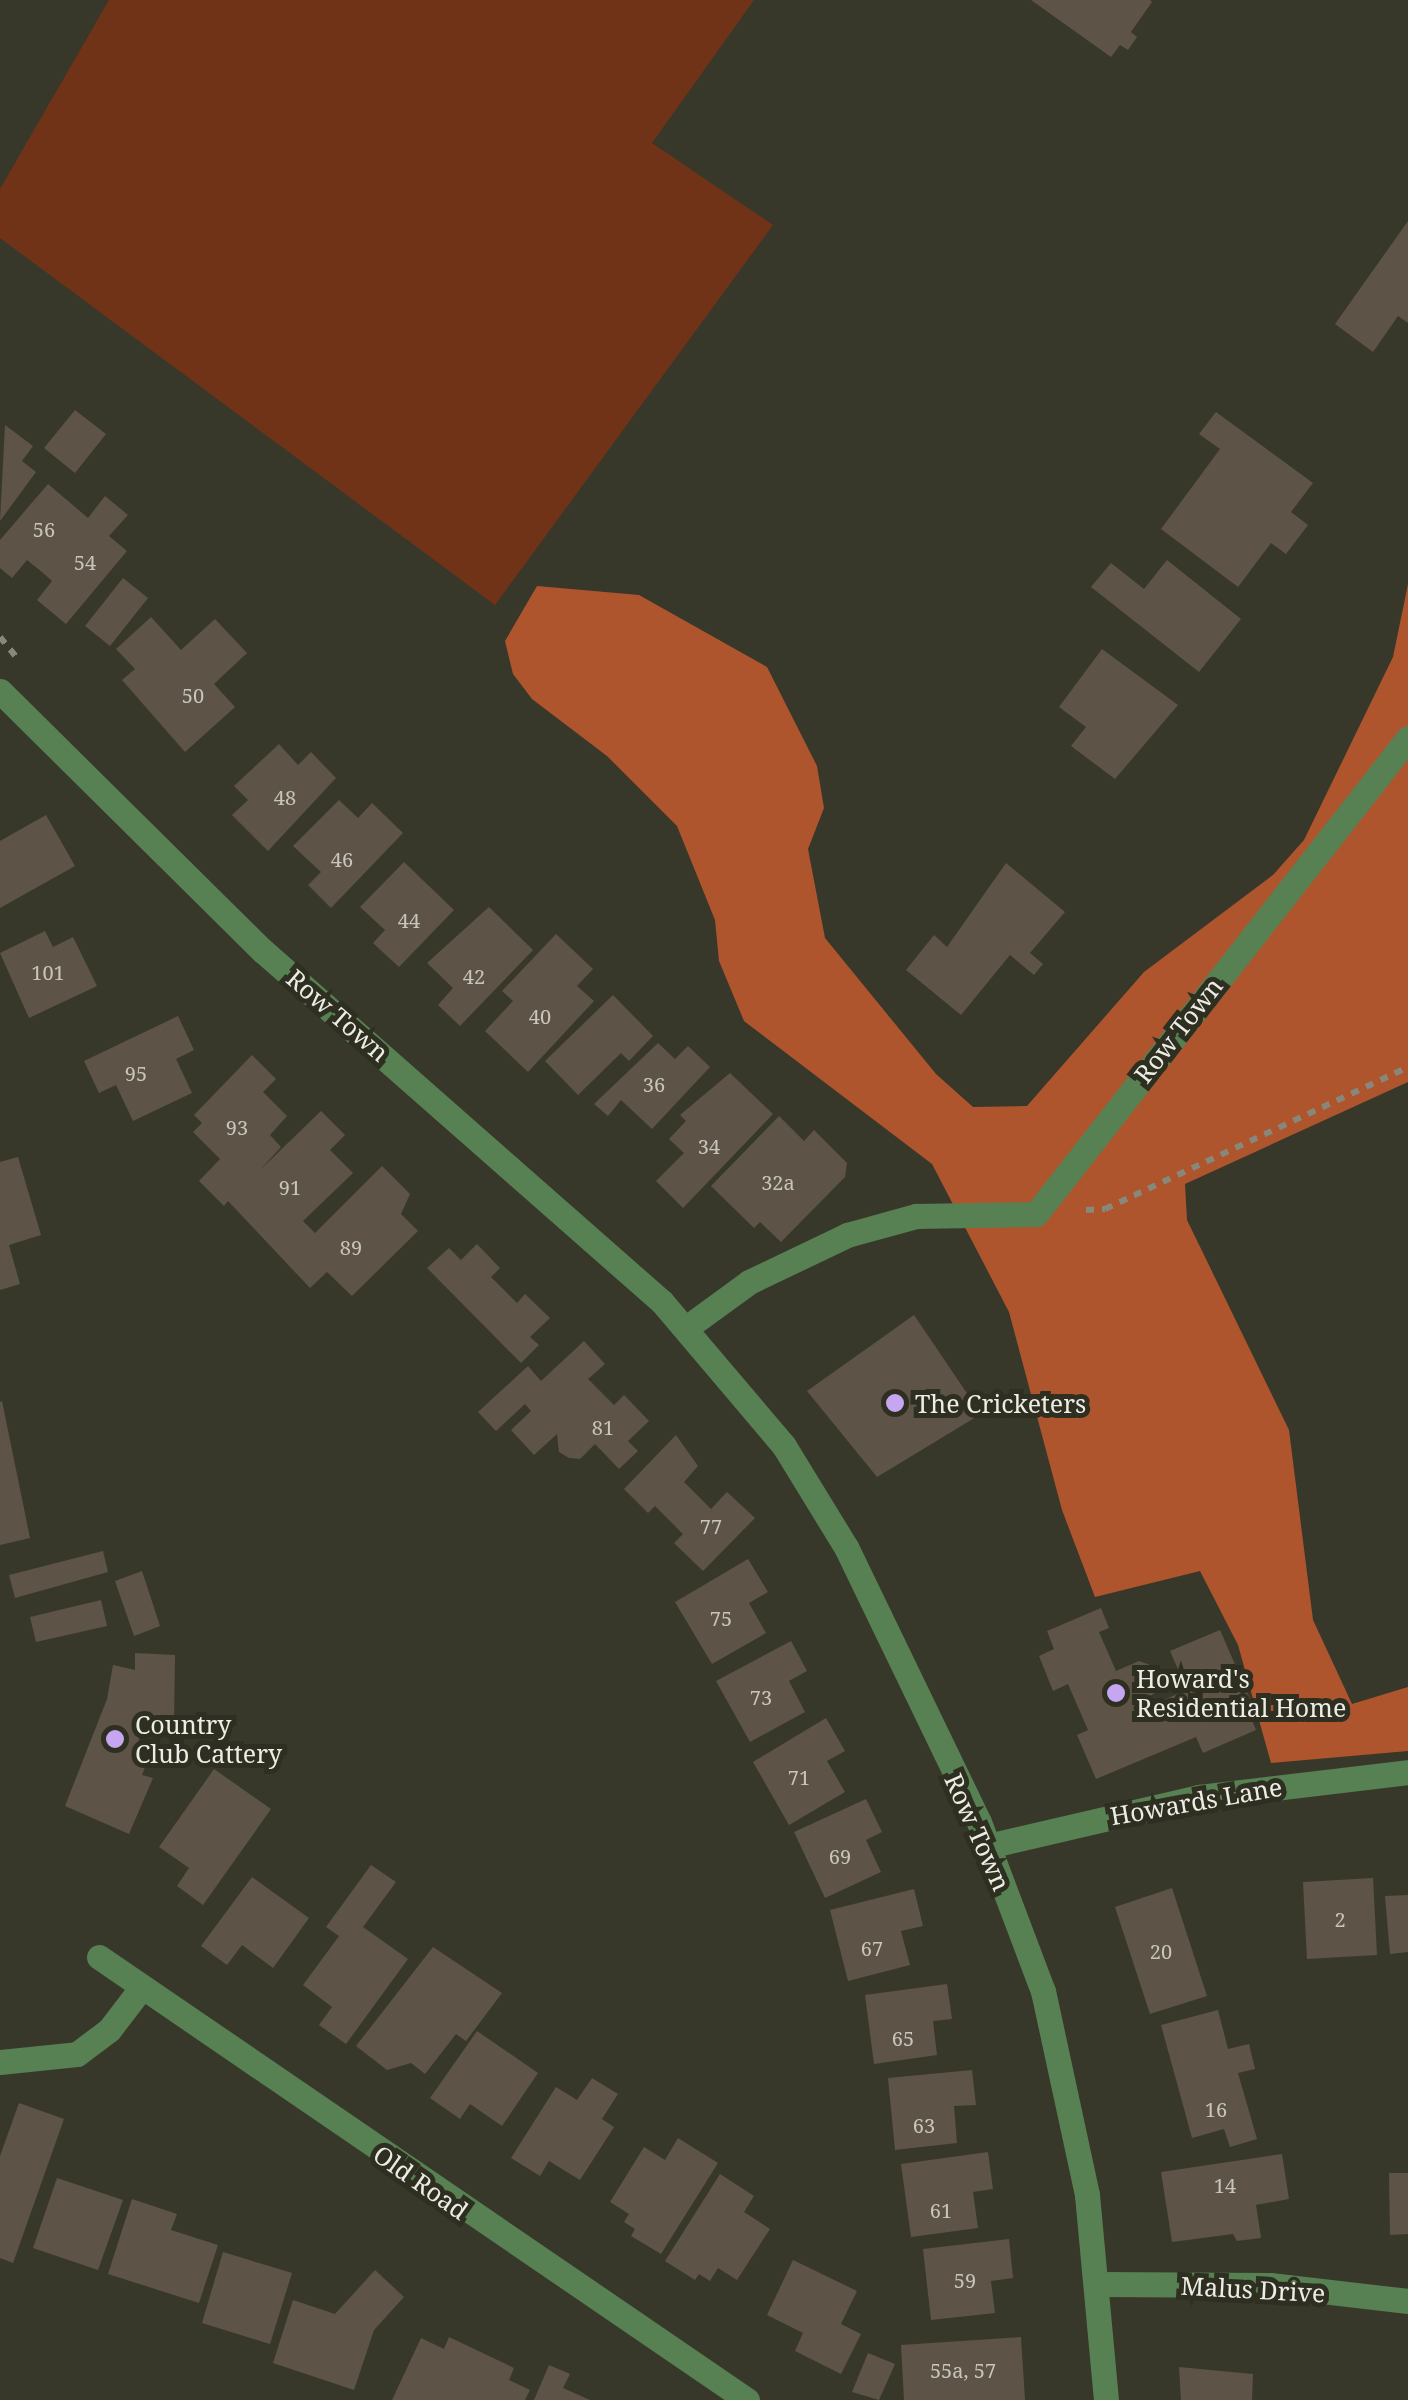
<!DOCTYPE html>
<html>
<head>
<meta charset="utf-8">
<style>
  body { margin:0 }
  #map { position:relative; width:1408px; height:2400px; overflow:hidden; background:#38382a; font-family:"Noto Serif",serif }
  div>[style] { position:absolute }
  .green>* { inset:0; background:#703318 }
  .forest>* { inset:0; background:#af552e }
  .building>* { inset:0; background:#5d5346 }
  .path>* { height:6px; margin-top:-3px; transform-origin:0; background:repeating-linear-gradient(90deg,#87877b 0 8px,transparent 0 16px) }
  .minor>* { height:25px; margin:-12.5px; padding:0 12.5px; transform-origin:12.5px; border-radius:12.5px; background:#578152 }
  .dots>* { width:28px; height:28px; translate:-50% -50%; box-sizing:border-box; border:5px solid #2e2e21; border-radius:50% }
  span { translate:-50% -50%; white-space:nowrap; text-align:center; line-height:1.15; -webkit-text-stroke:10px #2e2e21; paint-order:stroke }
  .number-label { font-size:20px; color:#c8c6bc }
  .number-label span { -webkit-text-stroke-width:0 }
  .street-label { font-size:25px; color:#ecede4 }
  .poi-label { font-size:25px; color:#ecede4 }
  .left { translate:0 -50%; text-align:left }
</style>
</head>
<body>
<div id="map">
  <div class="green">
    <i style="clip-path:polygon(109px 0,754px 0,652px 143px,773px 225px,495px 605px,0 238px,0 189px)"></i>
  </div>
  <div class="forest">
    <i style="clip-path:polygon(1408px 584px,1408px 1082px,1185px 1184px,1187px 1220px,1289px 1430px,1313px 1620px,1352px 1704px,1408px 1687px,1408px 1751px,1271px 1763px,1238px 1645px,1200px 1571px,1095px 1597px,1062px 1510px,1009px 1312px,932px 1164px,744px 1021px,719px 961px,715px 920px,677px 826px,607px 756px,532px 699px,513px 674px,505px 641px,537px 586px,639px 595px,767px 667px,817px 766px,824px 808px,808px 849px,825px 938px,936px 1074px,973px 1107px,1027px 1106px,1144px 972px,1273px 875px,1304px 840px,1393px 657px)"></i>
  </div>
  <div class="building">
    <i style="clip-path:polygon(1031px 0,1150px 0,1152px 2px,1131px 32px,1137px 37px,1128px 50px,1120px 45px,1111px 57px)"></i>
    <i style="clip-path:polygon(1408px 221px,1408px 323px,1398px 316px,1373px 352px,1335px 324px)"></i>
    <i style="clip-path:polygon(75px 410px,106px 434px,75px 473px,44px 448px)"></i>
    <i style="clip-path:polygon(1216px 412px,1313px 483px,1291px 512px,1308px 525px,1286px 554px,1271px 543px,1238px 587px,1161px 529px,1220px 449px,1199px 434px)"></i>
    <i style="clip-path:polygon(5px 425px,33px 446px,22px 461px,36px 472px,0 521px)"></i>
    <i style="clip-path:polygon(48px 484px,88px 518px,105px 496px,128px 515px,109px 536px,127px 551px,66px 624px,37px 600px,52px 581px,42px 572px,27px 560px,12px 578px,0 568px,0 540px)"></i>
    <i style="clip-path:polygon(1167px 560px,1241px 619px,1199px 672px,1091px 587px,1111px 563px,1144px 589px)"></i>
    <i style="clip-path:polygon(123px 578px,148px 598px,110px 646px,85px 626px)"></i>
    <i style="clip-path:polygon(151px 617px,181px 650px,215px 619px,247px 653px,214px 684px,235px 707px,185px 752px,122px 680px,135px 669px,116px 649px)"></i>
    <i style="clip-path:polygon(1102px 649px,1178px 705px,1115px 779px,1071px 746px,1086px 727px,1059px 707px)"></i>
    <i style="clip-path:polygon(279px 744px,298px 765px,311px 752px,336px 778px,268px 851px,232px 815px,248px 800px,234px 786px)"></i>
    <i style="clip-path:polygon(339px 800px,358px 818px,372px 803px,403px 833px,331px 908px,308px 885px,321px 872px,293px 846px)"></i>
    <i style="clip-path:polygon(46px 815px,75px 866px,0 908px,0 841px)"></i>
    <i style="clip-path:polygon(404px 862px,454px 910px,399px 967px,373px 943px,385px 930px,360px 907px)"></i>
    <i style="clip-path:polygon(1006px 863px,1065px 912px,1030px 953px,1043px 964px,1034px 975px,1010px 955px,961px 1015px,906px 970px,934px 935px,947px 947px)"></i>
    <i style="clip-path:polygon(489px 907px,533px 950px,460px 1026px,438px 1005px,453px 988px,427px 963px)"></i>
    <i style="clip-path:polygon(45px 931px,53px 947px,73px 937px,97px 986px,29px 1018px,0 953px)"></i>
    <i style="clip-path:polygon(556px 934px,593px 969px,577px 986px,594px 1001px,528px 1072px,485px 1031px,513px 1001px,502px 991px)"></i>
    <i style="clip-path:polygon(613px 995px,653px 1036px,629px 1061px,621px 1053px,578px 1095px,545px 1061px)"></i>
    <i style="clip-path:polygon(178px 1016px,194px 1050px,176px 1059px,192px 1093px,133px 1121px,116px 1085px,99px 1093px,84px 1061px)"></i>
    <i style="clip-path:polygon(658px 1043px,675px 1059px,688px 1046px,710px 1067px,652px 1129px,621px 1100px,608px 1116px,594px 1104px)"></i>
    <i style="clip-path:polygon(252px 1055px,276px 1079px,263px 1092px,287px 1116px,270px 1135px,281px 1147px,260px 1170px,321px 1111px,345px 1135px,330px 1150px,353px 1173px,303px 1221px,315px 1233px,382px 1166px,410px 1194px,401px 1214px,418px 1231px,352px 1296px,327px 1272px,310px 1288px,228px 1201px,224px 1206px,199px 1181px,220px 1159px,193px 1132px,202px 1123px,194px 1115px)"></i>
    <i style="clip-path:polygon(730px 1073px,773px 1114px,683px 1208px,656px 1181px,684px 1153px,669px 1139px,686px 1121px,680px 1115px)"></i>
    <i style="clip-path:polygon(779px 1116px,804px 1141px,814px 1130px,847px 1163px,845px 1177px,781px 1242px,760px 1222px,754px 1228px,711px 1186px)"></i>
    <i style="clip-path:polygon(18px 1157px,41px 1235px,9px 1245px,20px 1284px,0 1290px,0 1162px)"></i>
    <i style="clip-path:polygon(477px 1244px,500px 1268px,491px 1277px,517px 1303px,525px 1294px,550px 1318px,530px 1337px,539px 1345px,521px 1363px,427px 1268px,449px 1248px,461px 1260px)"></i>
    <i style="clip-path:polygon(914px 1315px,981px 1414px,877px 1477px,807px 1391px)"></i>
    <i style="clip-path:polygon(584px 1341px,605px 1364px,588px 1379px,614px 1405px,624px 1395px,649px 1421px,628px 1441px,638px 1451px,619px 1469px,595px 1444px,580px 1459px,569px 1458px,559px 1452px,557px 1434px,534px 1455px,511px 1430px,531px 1411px,525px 1404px,496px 1431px,478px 1412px,528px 1366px,541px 1381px)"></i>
    <i style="clip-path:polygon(2px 1401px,30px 1538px,0 1545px,0 1402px)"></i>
    <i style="clip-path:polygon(676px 1435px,698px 1466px,684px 1482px,711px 1509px,727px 1492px,755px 1518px,703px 1571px,674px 1543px,683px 1534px,655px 1506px,648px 1513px,624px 1489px)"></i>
    <i style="clip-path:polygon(103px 1551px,108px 1572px,15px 1598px,9px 1575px)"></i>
    <i style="clip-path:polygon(748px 1559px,768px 1592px,749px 1603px,766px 1633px,712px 1664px,675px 1602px)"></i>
    <i style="clip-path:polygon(142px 1571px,160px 1626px,134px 1636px,115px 1581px)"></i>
    <i style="clip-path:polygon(101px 1600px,107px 1626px,36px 1642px,30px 1617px)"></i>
    <i style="clip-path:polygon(1101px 1608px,1109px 1628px,1099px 1632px,1116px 1671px,1139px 1661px,1153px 1666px,1164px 1687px,1133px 1707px,1135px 1712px,1187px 1690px,1170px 1651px,1220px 1630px,1254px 1708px,1248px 1711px,1256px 1730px,1203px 1753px,1196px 1737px,1096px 1779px,1077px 1735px,1088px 1730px,1068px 1684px,1053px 1691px,1039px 1656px,1054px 1649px,1047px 1631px)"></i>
    <i style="clip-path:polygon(791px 1641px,807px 1671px,789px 1681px,805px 1712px,750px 1742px,716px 1681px)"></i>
    <i style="clip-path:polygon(135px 1653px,175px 1655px,174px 1723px,143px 1723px,135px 1755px,148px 1760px,142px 1775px,153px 1778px,129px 1834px,65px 1806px,107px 1699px,113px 1665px,135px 1670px)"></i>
    <i style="clip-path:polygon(826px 1718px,845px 1751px,827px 1761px,845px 1792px,789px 1825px,753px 1762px)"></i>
    <i style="clip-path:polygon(214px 1769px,271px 1809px,203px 1905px,177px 1886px,189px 1868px,159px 1847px)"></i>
    <i style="clip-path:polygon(866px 1799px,882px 1832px,866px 1840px,881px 1872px,825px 1898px,794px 1832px)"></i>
    <i style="clip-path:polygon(371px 1865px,396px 1882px,363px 1927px,408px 1959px,346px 2044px,319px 2025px,332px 2007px,303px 1985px,339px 1936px,326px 1927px)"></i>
    <i style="clip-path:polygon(252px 1877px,309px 1918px,273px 1968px,242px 1945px,227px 1965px,201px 1946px)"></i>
    <i style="clip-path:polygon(1373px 1878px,1377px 1955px,1307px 1959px,1303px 1882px)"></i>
    <i style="clip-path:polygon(1172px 1888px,1207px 1996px,1150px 2014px,1115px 1907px)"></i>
    <i style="clip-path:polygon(914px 1889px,923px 1926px,901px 1931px,910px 1965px,848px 1981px,830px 1910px)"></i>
    <i style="clip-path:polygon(1408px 1895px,1408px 1952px,1390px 1954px,1385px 1896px)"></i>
    <i style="clip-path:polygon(433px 1947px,502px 1993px,466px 2041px,456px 2034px,425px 2074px,411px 2063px,387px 2070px,356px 2046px)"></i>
    <i style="clip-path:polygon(947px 1984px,952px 2019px,933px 2021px,937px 2055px,874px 2064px,865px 1995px)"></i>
    <i style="clip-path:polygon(1218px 2010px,1228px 2049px,1249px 2044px,1255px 2069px,1238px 2073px,1257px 2139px,1230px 2147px,1224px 2129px,1192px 2138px,1161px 2025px)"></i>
    <i style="clip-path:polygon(477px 2031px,538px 2073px,502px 2126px,470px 2104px,460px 2119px,430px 2098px)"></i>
    <i style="clip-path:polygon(972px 2070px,976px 2105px,954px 2106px,957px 2143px,895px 2150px,888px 2078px)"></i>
    <i style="clip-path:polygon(592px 2078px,618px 2094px,602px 2119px,614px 2127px,580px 2180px,549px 2161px,540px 2176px,511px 2158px,556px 2087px,577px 2100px)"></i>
    <i style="clip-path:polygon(19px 2103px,64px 2119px,13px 2263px,0 2258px,0 2156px)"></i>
    <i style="clip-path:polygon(678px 2138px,718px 2163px,661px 2254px,631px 2236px,635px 2229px,624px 2222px,629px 2214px,610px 2202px,644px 2147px,665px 2160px)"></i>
    <i style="clip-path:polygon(988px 2152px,993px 2189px,973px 2192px,978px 2228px,911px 2237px,901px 2164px)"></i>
    <i style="clip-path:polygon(1282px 2154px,1289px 2199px,1256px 2205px,1261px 2238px,1237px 2241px,1233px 2234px,1172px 2242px,1161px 2172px)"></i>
    <i style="clip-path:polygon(1389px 2173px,1408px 2173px,1408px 2234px,1390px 2235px)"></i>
    <i style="clip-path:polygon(720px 2174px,754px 2196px,744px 2212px,770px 2229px,737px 2280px,718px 2268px,710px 2281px,699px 2274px,695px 2280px,665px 2261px)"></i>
    <i style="clip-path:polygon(57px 2178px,123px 2200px,98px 2270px,33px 2248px)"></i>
    <i style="clip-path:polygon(132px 2199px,177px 2214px,171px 2230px,218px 2245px,199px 2303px,108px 2274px)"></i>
    <i style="clip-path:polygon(1009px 2239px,1013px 2278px,991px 2281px,995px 2313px,931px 2320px,923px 2249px)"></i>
    <i style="clip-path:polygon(223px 2252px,292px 2273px,270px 2344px,202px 2323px)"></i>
    <i style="clip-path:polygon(793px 2260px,857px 2291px,841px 2324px,861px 2334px,841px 2374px,795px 2351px,803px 2333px,767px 2315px)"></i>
    <i style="clip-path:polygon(375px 2270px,404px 2297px,374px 2330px,354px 2390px,273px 2363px,293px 2300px,335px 2314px)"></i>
    <i style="clip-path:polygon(449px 2337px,514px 2368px,509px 2380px,530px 2390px,525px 2400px,392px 2400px,421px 2338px,444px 2349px)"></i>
    <i style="clip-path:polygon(1021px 2337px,1025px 2400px,904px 2400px,901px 2345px)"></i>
    <i style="clip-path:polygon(868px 2353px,895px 2364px,879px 2400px,852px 2392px)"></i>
    <i style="clip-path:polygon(549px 2365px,570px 2374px,563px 2388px,590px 2400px,534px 2400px)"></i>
    <i style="clip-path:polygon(1179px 2367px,1253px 2374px,1252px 2400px,1181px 2400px)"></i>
  </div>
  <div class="path">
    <i style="left:0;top:637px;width:28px;rotate:51deg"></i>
    <i style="left:1086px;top:1210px;width:19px;rotate:-3deg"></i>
    <i style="left:1105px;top:1209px;width:335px;rotate:-25.1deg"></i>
  </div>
  <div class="minor">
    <i style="left:0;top:691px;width:370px;rotate:44.7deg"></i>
    <i style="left:263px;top:951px;width:531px;rotate:41.34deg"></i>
    <i style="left:662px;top:1302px;width:189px;rotate:49.7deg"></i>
    <i style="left:784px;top:1446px;width:119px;rotate:58.5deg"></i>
    <i style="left:846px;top:1547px;width:305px;rotate:64.2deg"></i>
    <i style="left:979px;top:1822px;width:181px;rotate:69.3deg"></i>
    <i style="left:1043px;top:1991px;width:209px;rotate:77.8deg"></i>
    <i style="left:1087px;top:2195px;width:206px;rotate:84.7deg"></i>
    <i style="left:686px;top:1328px;width:78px;rotate:-36.1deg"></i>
    <i style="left:749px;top:1282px;width:109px;rotate:-25.6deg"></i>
    <i style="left:847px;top:1235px;width:72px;rotate:-15.4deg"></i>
    <i style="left:916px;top:1216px;width:120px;rotate:-1deg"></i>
    <i style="left:1036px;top:1214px;width:604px;rotate:-51.99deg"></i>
    <i style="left:988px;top:1846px;width:217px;rotate:-13.1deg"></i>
    <i style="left:1199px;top:1797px;width:210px;rotate:-6.8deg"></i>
    <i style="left:99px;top:1957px;width:785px;rotate:34.36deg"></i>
    <i style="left:0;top:2062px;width:77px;rotate:-5.9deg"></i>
    <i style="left:77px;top:2054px;width:40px;rotate:-37deg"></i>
    <i style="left:109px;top:2030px;width:54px;rotate:-52.5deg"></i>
    <i style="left:1098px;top:2284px;width:172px;rotate:0.3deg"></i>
    <i style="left:1270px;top:2285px;width:139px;rotate:6.6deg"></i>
  </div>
  <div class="dots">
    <i style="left:895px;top:1403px;background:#c6a6f0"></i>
    <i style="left:1116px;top:1693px;background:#c6a6f0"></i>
    <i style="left:115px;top:1739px;background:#c6a6f0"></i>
  </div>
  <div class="number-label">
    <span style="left:44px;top:529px">56</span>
    <span style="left:85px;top:562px">54</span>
    <span style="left:193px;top:695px">50</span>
    <span style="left:285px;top:797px">48</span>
    <span style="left:342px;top:859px">46</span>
    <span style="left:409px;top:920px">44</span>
    <span style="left:48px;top:972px">101</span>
    <span style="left:474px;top:976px">42</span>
    <span style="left:540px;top:1016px">40</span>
    <span style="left:136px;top:1073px">95</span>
    <span style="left:654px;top:1084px">36</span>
    <span style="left:237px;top:1127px">93</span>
    <span style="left:709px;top:1146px">34</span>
    <span style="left:778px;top:1182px">32a</span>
    <span style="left:290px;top:1187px">91</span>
    <span style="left:351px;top:1247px">89</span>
    <span style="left:603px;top:1427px">81</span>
    <span style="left:711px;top:1526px">77</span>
    <span style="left:721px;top:1618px">75</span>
    <span style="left:761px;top:1697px">73</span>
    <span style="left:799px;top:1777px">71</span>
    <span style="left:840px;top:1856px">69</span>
    <span style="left:1340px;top:1919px">2</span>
    <span style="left:872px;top:1948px">67</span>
    <span style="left:1161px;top:1951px">20</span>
    <span style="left:903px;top:2038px">65</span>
    <span style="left:1216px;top:2109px">16</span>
    <span style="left:924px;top:2125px">63</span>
    <span style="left:1225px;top:2185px">14</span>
    <span style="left:941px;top:2210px">61</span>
    <span style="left:965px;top:2280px">59</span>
    <span style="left:963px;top:2370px">55a, 57</span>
  </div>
  <div class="street-label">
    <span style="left:338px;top:1015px;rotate:41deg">Row Town</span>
    <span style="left:1178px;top:1030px;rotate:-52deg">Row Town</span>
    <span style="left:1196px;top:1801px;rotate:-10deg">Howards Lane</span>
    <span style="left:978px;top:1832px;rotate:66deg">Row Town</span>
    <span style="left:421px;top:2182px;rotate:35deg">Old Road</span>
    <span style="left:1253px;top:2289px;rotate:3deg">Malus Drive</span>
  </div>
  <div class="poi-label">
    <span class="left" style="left:915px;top:1403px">The Cricketers</span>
    <span class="left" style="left:1136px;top:1693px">Howard's<br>Residential Home</span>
    <span class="left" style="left:135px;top:1739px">Country<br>Club Cattery</span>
  </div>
</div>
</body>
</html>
